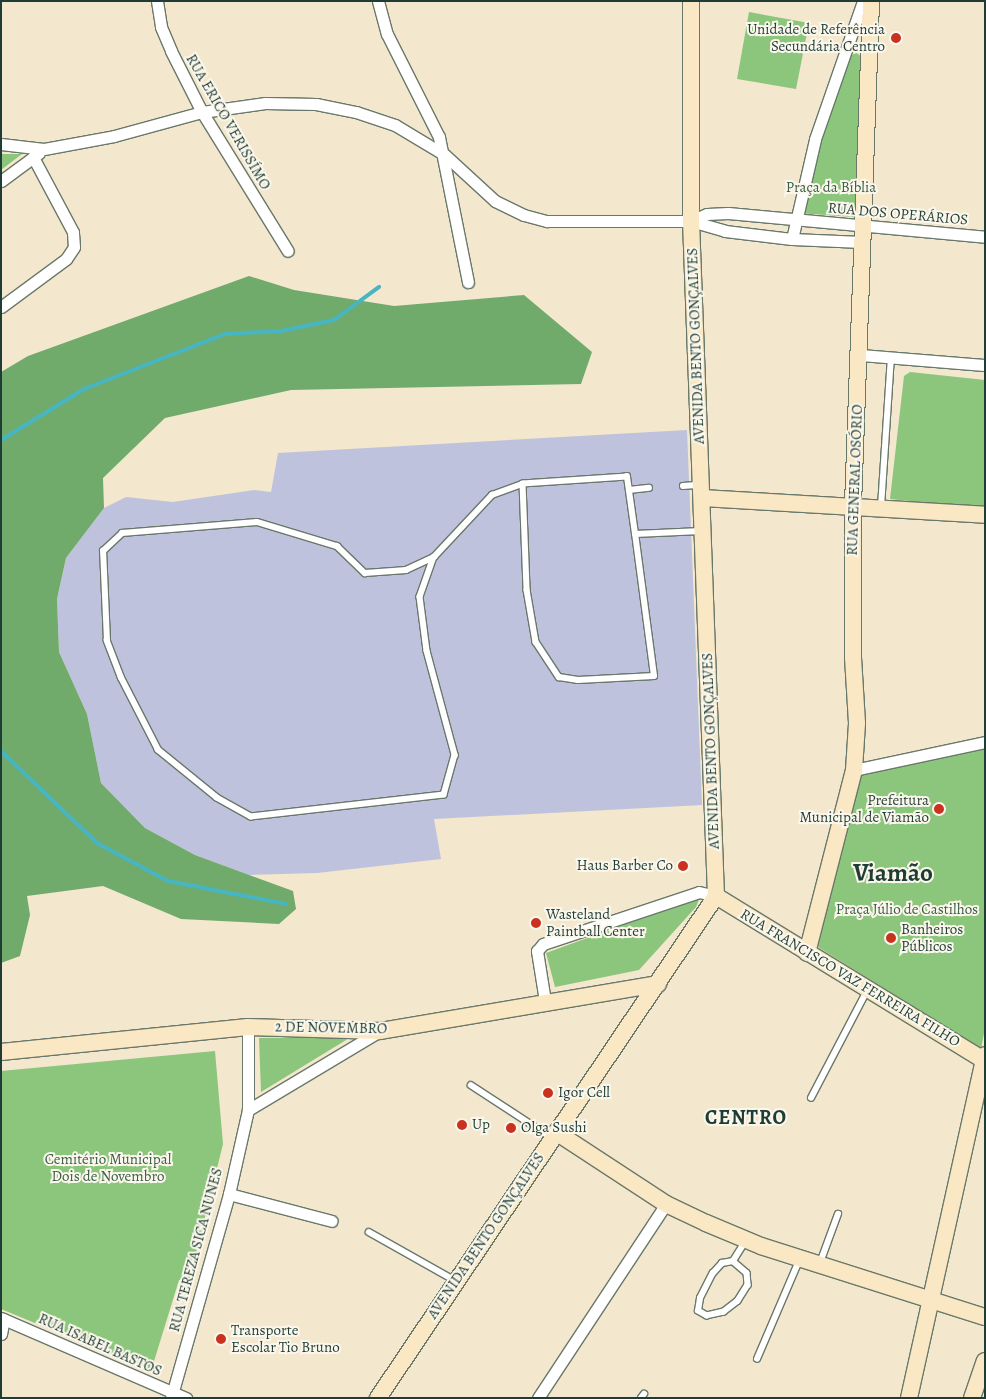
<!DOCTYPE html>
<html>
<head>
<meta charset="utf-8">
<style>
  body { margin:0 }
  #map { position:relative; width:986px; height:1399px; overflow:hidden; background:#f3e7ce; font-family:Alegreya,serif }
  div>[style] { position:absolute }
  .industrial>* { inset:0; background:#bec2dd }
  .green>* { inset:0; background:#8bc67c }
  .forest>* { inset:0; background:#70ab6c }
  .stream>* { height:4px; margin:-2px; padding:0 2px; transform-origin:2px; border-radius:2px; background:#47b5c2 }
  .roads { filter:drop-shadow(1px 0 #69786a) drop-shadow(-1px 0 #69786a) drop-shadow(0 1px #69786a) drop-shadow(0 -1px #69786a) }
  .lane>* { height:5.5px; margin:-2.75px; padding:0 2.75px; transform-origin:2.75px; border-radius:2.75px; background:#fff }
  .street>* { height:11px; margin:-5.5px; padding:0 5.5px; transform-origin:5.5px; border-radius:5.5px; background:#fff }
  .secondary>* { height:16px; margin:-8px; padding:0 8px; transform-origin:8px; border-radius:8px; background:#fae7c3 }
  .dots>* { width:14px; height:14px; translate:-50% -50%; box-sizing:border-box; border:2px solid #fbf7ec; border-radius:50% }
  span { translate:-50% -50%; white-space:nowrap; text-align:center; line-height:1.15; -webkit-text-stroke:4px #fbf7ec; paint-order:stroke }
  .poi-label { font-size:15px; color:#1f3d34 }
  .right { translate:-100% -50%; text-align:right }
  .left { translate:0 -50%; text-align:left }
  .street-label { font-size:15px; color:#1f3d34 }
  .park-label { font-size:15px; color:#3a5f46 }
  .district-label { font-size:20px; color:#1f3d34; font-weight:700; letter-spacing:1px }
  .town-label { font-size:25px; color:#1f3d34; font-weight:700 }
  .frame { position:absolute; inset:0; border:2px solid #1f3d34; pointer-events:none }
</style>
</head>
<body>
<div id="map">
  <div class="industrial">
    <i style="clip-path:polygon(687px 430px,702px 805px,434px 819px,441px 859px,317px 873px,249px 875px,195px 855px,145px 828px,101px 783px,87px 714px,59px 652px,57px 599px,66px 558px,104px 508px,126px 497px,173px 502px,254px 490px,271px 492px,278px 453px)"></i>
  </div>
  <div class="green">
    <i style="clip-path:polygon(749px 12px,809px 23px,796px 89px,737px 79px)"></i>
    <i style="clip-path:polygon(857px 53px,865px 60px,854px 217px,798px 213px,817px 143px,848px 56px)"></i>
    <i style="clip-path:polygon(1px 154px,22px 154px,1px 170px)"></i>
    <i style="clip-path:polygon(910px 372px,985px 380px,985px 509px,890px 499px,904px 376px)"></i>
    <i style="clip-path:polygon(985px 749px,985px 1028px,981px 1049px,818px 947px,859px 775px)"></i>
    <i style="clip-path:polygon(700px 897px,696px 907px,639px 970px,555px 987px,546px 953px)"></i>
    <i style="clip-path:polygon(351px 1037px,261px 1092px,259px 1038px)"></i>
    <i style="clip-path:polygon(215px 1051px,223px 1144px,189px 1282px,179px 1280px,151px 1371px,1px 1309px,1px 1071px)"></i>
  </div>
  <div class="forest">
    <i style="clip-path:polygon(249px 276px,294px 290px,394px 306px,524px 295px,592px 352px,581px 384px,291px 390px,165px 418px,103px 478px,104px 508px,66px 558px,57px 599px,59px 652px,87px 714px,101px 783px,145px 828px,195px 855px,293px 891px,296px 909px,279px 924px,181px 919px,103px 886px,27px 896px,30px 915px,20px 956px,1px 963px,1px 372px,28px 356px)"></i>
  </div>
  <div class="stream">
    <i style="left:1px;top:440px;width:97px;rotate:-31.6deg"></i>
    <i style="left:84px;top:389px;width:151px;rotate:-21.3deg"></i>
    <i style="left:225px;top:334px;width:56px;rotate:-3.1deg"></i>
    <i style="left:281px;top:331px;width:54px;rotate:-11.7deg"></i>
    <i style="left:334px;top:320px;width:56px;rotate:-36.3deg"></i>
    <i style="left:1px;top:751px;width:133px;rotate:43.8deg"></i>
    <i style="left:97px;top:843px;width:81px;rotate:28.2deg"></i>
    <i style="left:168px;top:881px;width:120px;rotate:11deg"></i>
  </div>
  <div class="roads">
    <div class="lane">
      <i style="left:683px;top:486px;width:16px;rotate:-4deg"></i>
      <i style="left:629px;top:490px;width:20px;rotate:-6deg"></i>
      <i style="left:881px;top:507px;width:150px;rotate:-86.2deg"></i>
      <i style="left:635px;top:534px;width:58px;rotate:-98deg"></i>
      <i style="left:627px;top:477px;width:104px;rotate:176.1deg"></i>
      <i style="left:523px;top:484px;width:106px;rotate:87.8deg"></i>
      <i style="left:527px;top:590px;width:53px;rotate:80.2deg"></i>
      <i style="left:536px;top:642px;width:42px;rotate:56.7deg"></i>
      <i style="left:559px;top:677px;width:19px;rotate:9deg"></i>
      <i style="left:578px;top:680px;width:76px;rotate:-3deg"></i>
      <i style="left:654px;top:676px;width:143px;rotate:-97.6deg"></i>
      <i style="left:635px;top:534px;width:66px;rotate:-2.6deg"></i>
      <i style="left:434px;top:557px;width:42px;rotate:109.3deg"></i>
      <i style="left:420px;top:597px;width:54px;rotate:82.6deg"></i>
      <i style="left:427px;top:651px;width:108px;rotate:74.9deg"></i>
      <i style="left:455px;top:755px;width:41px;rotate:105.4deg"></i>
      <i style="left:444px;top:795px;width:194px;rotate:173.5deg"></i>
      <i style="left:251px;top:817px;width:39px;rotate:-151deg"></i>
      <i style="left:217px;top:798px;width:76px;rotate:-140.9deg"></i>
      <i style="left:158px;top:750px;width:81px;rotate:-117.2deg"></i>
      <i style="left:121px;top:678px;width:40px;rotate:-111deg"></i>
      <i style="left:107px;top:641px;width:90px;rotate:-92.5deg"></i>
      <i style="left:103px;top:551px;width:26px;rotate:-43deg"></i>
      <i style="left:122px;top:533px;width:135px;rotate:-4.7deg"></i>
      <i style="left:257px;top:522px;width:84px;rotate:16.7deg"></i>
      <i style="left:337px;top:546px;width:39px;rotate:44deg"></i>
      <i style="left:365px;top:573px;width:41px;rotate:-4.2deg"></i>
      <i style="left:406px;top:570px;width:31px;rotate:-25deg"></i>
      <i style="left:434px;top:557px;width:85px;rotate:-46.9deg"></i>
      <i style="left:492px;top:495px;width:33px;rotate:-20deg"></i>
      <i style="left:471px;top:1085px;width:97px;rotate:33.2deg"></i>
      <i style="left:811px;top:1098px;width:121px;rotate:-62.4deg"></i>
      <i style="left:369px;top:1232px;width:100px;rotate:29.4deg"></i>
      <i style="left:733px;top:1261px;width:18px;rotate:41deg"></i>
      <i style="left:747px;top:1273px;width:12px;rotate:85deg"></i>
      <i style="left:748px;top:1285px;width:19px;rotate:122deg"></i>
      <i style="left:738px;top:1301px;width:18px;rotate:142deg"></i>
      <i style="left:724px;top:1312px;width:17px;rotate:167deg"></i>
      <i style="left:707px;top:1316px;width:10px;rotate:-151deg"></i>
      <i style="left:698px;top:1311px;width:13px;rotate:-81deg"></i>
      <i style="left:700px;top:1298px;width:28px;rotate:-63deg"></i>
      <i style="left:713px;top:1273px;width:13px;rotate:-48deg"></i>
      <i style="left:722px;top:1263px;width:11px;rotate:-10deg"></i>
      <i style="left:733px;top:1261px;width:22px;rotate:-58deg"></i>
      <i style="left:820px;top:1263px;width:52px;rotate:-69.8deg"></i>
      <i style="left:757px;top:1359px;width:107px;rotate:-66.8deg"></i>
      <i style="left:641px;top:1398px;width:5px;rotate:-53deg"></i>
    </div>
    <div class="street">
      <i style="left:157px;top:1px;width:26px;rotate:81deg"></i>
      <i style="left:161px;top:27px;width:26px;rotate:67deg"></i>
      <i style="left:171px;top:51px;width:68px;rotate:63.1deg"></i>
      <i style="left:202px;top:112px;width:163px;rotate:58.3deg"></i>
      <i style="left:378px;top:1px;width:34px;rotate:75deg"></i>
      <i style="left:387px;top:34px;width:115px;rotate:63.2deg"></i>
      <i style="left:439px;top:137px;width:148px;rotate:78.7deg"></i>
      <i style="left:1px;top:144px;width:43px;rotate:6.6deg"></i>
      <i style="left:44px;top:149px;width:71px;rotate:-10.5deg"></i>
      <i style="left:114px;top:136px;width:91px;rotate:-15.3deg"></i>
      <i style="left:202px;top:112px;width:64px;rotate:-8.1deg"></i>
      <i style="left:265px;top:103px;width:51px;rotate:1.1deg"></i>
      <i style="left:316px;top:104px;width:41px;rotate:11.3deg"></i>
      <i style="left:356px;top:112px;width:41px;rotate:18.4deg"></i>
      <i style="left:395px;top:125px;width:58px;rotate:31deg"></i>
      <i style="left:445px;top:155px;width:68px;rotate:42.6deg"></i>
      <i style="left:495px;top:201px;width:32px;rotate:26deg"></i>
      <i style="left:524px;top:215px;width:24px;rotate:15deg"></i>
      <i style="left:547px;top:221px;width:144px"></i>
      <i style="left:691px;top:221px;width:17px;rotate:-24deg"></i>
      <i style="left:707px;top:214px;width:21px;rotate:-3deg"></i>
      <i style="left:728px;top:213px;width:258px;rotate:5.3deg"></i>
      <i style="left:1px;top:181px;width:47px;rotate:-36.4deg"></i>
      <i style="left:691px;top:221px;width:35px;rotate:16deg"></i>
      <i style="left:725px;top:231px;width:67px;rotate:6.8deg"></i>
      <i style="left:792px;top:239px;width:70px;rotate:2.5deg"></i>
      <i style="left:792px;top:239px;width:103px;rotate:-77deg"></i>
      <i style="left:815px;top:139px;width:146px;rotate:-70.8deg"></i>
      <i style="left:1px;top:307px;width:81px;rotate:-36.4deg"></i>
      <i style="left:66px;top:259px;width:14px;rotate:-56deg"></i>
      <i style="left:74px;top:247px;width:15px;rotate:-94deg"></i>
      <i style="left:73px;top:232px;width:85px;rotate:-118.1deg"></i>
      <i style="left:860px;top:355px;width:125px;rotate:4.6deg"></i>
      <i style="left:854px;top:770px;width:134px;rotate:-12.1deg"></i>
      <i style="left:545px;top:1001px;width:51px;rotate:-99.1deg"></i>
      <i style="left:537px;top:951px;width:9px;rotate:-49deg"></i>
      <i style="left:543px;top:944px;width:164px;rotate:-18.4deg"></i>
      <i style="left:699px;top:892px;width:17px;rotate:13deg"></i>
      <i style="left:248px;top:1110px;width:154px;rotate:-30.9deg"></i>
      <i style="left:229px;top:1194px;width:106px;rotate:14.7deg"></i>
      <i style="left:1px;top:1318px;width:202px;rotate:23.4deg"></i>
      <i style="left:1px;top:1334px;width:15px;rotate:-79deg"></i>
      <i style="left:171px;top:1398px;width:212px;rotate:-74.1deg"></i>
      <i style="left:229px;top:1194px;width:86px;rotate:-77.3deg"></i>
      <i style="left:248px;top:1110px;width:83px;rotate:-90deg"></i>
      <i style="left:538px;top:1398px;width:232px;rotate:-56.6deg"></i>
    </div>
    <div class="secondary">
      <i style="left:702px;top:498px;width:284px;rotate:3.4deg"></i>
      <i style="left:716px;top:896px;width:314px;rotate:31.5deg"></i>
      <i style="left:807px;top:953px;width:189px;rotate:-75.6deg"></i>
      <i style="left:854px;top:770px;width:47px;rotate:-86.3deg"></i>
      <i style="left:857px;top:723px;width:65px;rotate:-93.5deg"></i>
      <i style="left:853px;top:658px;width:153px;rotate:-90deg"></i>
      <i style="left:853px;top:505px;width:504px;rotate:-87.95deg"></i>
      <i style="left:1px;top:1052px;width:248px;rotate:-5.8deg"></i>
      <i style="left:248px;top:1027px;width:132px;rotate:1.7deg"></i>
      <i style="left:380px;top:1031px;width:282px;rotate:-9.6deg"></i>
      <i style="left:556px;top:1132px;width:131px;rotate:33.2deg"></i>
      <i style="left:666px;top:1204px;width:44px;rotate:25.4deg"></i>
      <i style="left:706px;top:1223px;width:60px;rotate:22.7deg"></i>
      <i style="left:761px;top:1246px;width:235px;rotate:17.6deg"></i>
      <i style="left:378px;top:1398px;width:605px;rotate:-56.05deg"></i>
      <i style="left:716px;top:896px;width:675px;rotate:-92.12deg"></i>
      <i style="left:691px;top:221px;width:220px;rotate:-90deg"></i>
      <i style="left:909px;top:1398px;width:351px;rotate:-77.5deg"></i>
      <i style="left:972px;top:1398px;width:39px;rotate:-71deg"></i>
    </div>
  </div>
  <div class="dots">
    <i style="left:896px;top:38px;background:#c8321e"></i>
    <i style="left:939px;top:809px;background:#c8321e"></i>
    <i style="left:683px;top:866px;background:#c8321e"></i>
    <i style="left:536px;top:923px;background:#c8321e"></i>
    <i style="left:891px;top:938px;background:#c8321e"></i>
    <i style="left:548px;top:1093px;background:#c8321e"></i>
    <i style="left:462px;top:1125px;background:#c8321e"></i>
    <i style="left:511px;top:1128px;background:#c8321e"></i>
    <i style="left:221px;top:1339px;background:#c8321e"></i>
  </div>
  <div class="poi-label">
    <span class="right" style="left:885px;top:38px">Unidade de Referência<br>Secundária Centro</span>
    <span class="right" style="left:929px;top:809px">Prefeitura<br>Municipal de Viamão</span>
    <span class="right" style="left:673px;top:866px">Haus Barber Co</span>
    <span class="left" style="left:546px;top:923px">Wasteland<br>Paintball Center</span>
    <span class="left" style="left:901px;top:938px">Banheiros<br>Públicos</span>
    <span class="left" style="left:558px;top:1093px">Igor Cell</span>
    <span class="left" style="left:472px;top:1125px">Up</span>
    <span class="left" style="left:521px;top:1128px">Olga Sushi</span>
    <span class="left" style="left:231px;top:1339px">Transporte<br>Escolar Tio Bruno</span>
  </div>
  <div class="street-label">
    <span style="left:228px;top:122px;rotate:60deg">RUA ERICO VERISSÍMO</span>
    <span style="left:898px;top:214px;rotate:5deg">RUA DOS OPERÁRIOS</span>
    <span style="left:696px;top:346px;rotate:-92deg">AVENIDA BENTO GONÇALVES</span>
    <span style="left:855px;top:480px;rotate:-88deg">RUA GENERAL OSÓRIO</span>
    <span style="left:711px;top:751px;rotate:-92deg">AVENIDA BENTO GONÇALVES</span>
    <span style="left:850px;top:978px;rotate:31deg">RUA FRANCISCO VAZ FERREIRA FILHO</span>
    <span style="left:331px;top:1028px;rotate:1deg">2 DE NOVEMBRO</span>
    <span style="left:486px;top:1236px;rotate:-56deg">AVENIDA BENTO GONÇALVES</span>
    <span style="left:196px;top:1250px;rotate:-75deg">RUA TEREZA SICA NUNES</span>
    <span style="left:100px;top:1345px;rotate:24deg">RUA ISABEL BASTOS</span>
  </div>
  <div class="park-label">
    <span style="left:831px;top:188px">Praça da Bíblia</span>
    <span style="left:907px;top:910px">Praça Júlio de Castilhos</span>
    <span style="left:108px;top:1168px">Cemitério Municipal<br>Dois de Novembro</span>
  </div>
  <div class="district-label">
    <span style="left:746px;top:1117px">CENTRO</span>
  </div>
  <div class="town-label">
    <span style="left:893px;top:873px">Viamão</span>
  </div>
  <div class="frame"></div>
</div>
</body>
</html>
